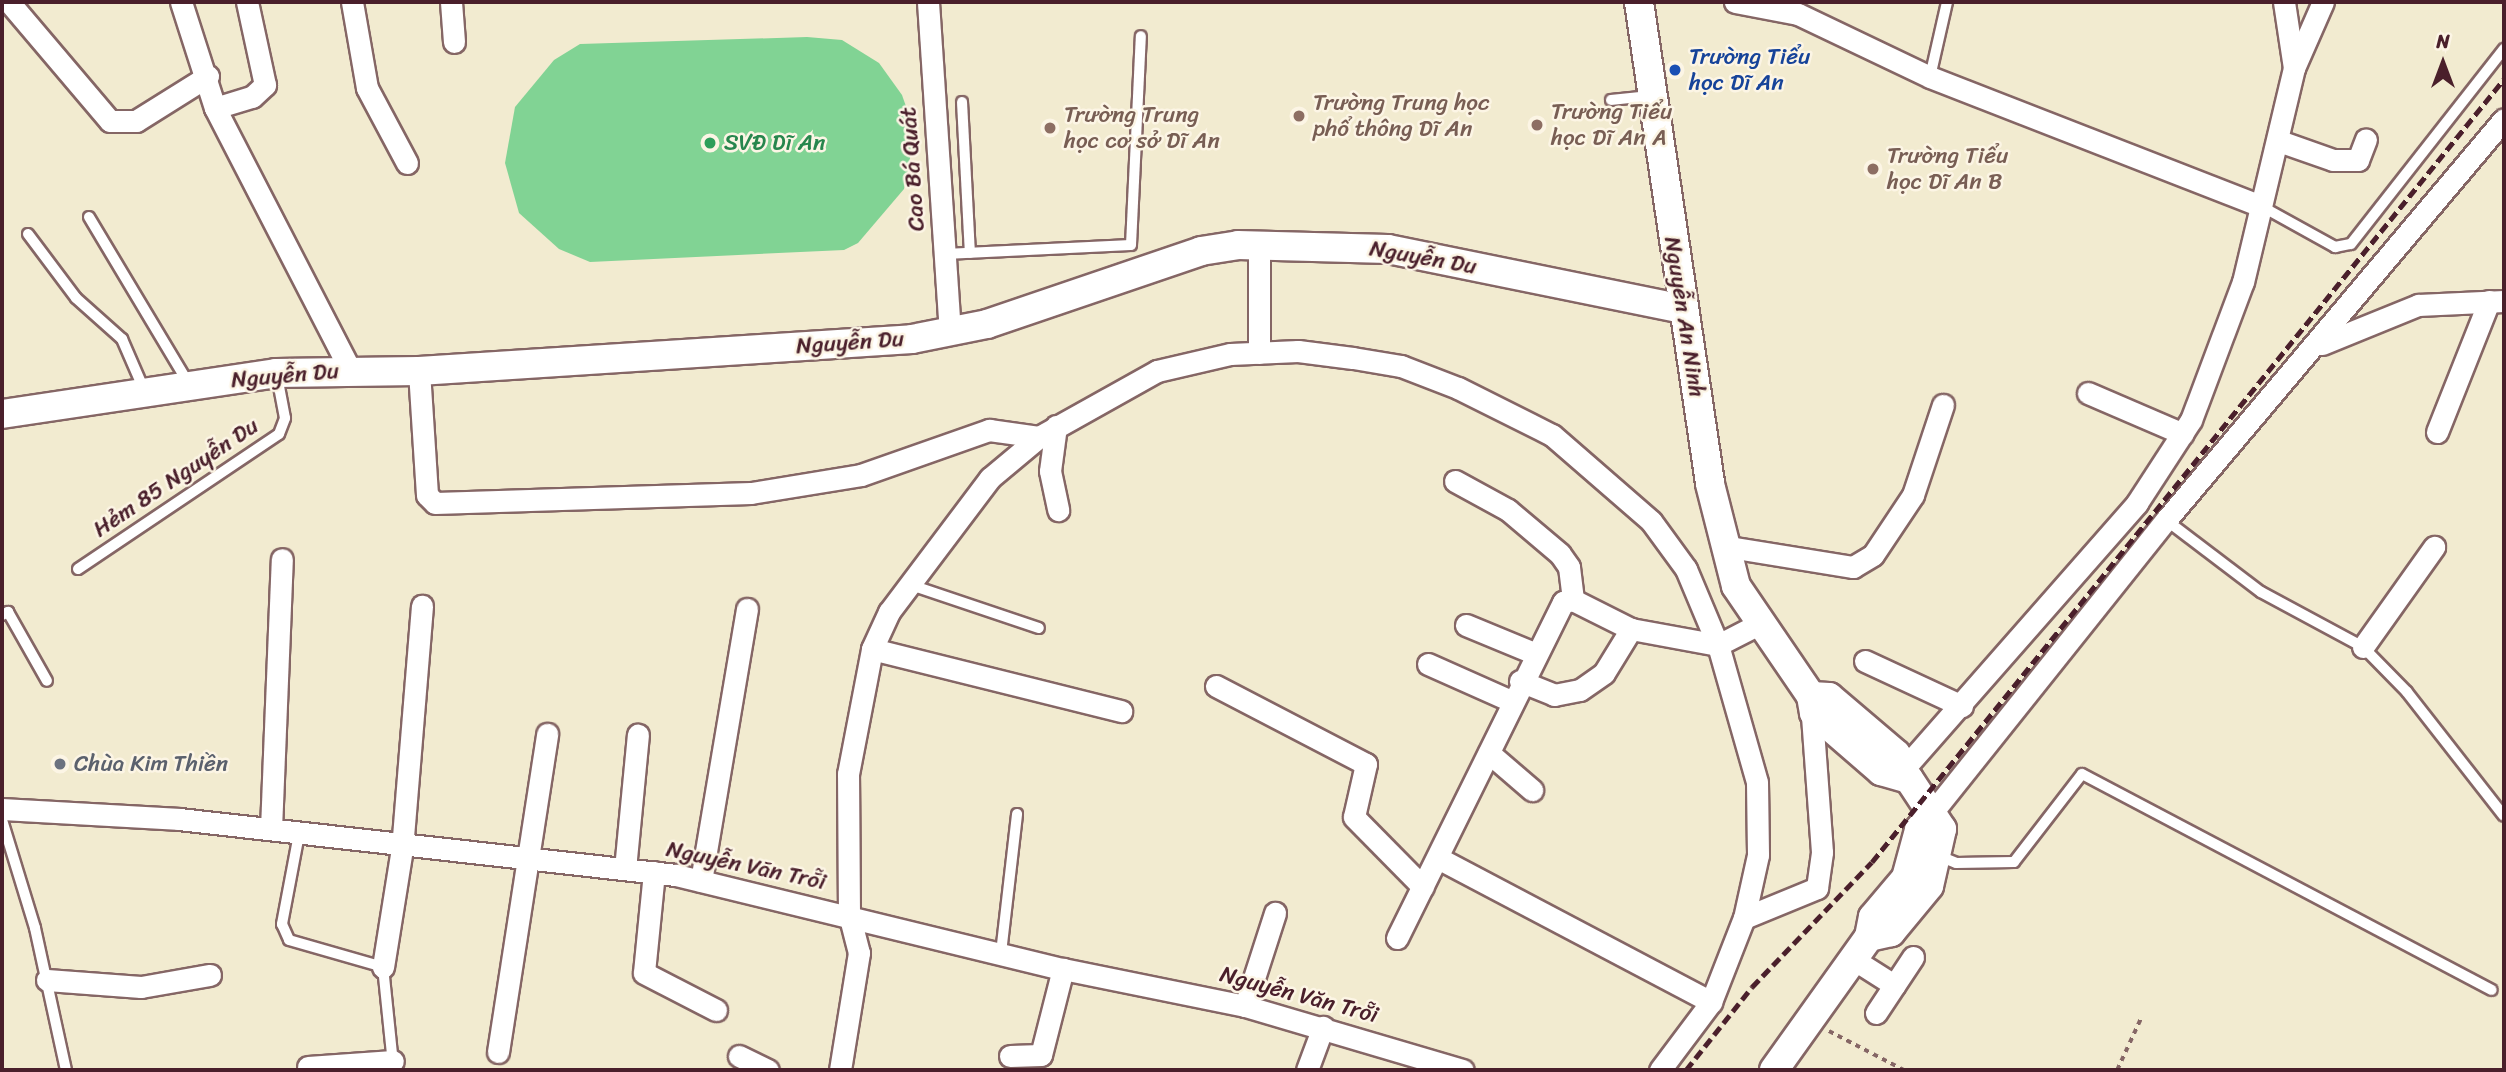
<!DOCTYPE html>
<html>
<head>
<meta charset="utf-8">
<style>
  body { margin:0 }
  #map { position:relative; width:2506px; height:1072px; overflow:hidden; background:#f2ebd0; font-family:Sriracha,sans-serif }
  div>[style] { position:absolute }
  .green>* { inset:0; background:#81d394 }
  .path>* { height:3.5px; margin-top:-1.75px; transform-origin:0; background:repeating-linear-gradient(90deg,#856665 0 5px,transparent 0 10px) }
  .roads { filter:drop-shadow(2px 0 #856665) drop-shadow(-2px 0 #856665) drop-shadow(0 2px #856665) drop-shadow(0 -2px #856665) }
  .lane>* { height:10px; margin:-5px; padding:0 5px; transform-origin:5px; border-radius:5px; background:#fff }
  .street>* { height:21px; margin:-10.5px; padding:0 10.5px; transform-origin:10.5px; border-radius:10.5px; background:#fff }
  .secondary>* { height:28px; margin:-14px; padding:0 14px; transform-origin:14px; border-radius:14px; background:#fff }
  .rail>* { height:5px; margin-top:-2.5px; transform-origin:0; background:repeating-linear-gradient(90deg,#4a1f2b 0 10px,transparent 0 15px) }
  .dots>* { width:19px; height:19px; translate:-50% -50%; box-sizing:border-box; border:4px solid #fcf5e5; border-radius:50% }
  span { translate:-50% -50%; white-space:nowrap; text-align:center; line-height:1.15; -webkit-text-stroke:5px #fcf5e5; paint-order:stroke }
  .transit-label { font-size:23px; color:#164399 }
  .left { translate:0 -50%; text-align:left }
  .education-label { font-size:23px; color:#785e54 }
  .leisure-label { font-size:23px; color:#27864d }
  .street-label { font-size:23px; color:#4a1f2b }
  .worship-label { font-size:23px; color:#5b616d }
  .frame { position:absolute; inset:0; border:4px solid #4a1f2b; pointer-events:none }
  .north { position:absolute; left:2408px; top:28px; width:70px; height:70px; -webkit-text-stroke:5px #fcf5e5; paint-order:stroke; rotate:0deg; font-size:19px; font-weight:700; line-height:28px; text-align:center; color:#4a1f2b }
  .north::after { content:''; display:block; margin:auto; width:24px; height:32px; background:#4a1f2b; clip-path:polygon(50% 0,100% 100%,50% 72%,0 100%) }
</style>
</head>
<body>
<div id="map">
  <div class="green">
    <i style="clip-path:polygon(807px 37px,842px 40px,879px 63px,902px 95px,915px 132px,904px 189px,858px 243px,844px 250px,590px 262px,559px 249px,519px 213px,505px 163px,515px 107px,554px 60px,580px 44px)"></i>
  </div>
  <div class="path">
    <i style="left:1829px;top:1031px;width:85px;rotate:27.5deg"></i>
    <i style="left:2117px;top:1070px;width:57px;rotate:-65.2deg"></i>
  </div>
  <div class="roads">
    <div class="lane">
      <i style="left:1930px;top:77px;width:77px;rotate:-77.2deg"></i>
      <i style="left:1611px;top:100px;width:39px;rotate:-6deg"></i>
      <i style="left:962px;top:102px;width:151px;rotate:87deg"></i>
      <i style="left:2261px;top:206px;width:85px;rotate:29deg"></i>
      <i style="left:2335px;top:247px;width:16px;rotate:-11deg"></i>
      <i style="left:2351px;top:244px;width:248px;rotate:-51.9deg"></i>
      <i style="left:89px;top:217px;width:195px;rotate:59.1deg"></i>
      <i style="left:28px;top:234px;width:80px;rotate:53.1deg"></i>
      <i style="left:76px;top:298px;width:62px;rotate:41.7deg"></i>
      <i style="left:122px;top:339px;width:58px;rotate:66.5deg"></i>
      <i style="left:945px;top:254px;width:186px;rotate:-2.8deg"></i>
      <i style="left:1131px;top:245px;width:209px;rotate:-87.3deg"></i>
      <i style="left:2166px;top:520px;width:119px;rotate:37.2deg"></i>
      <i style="left:2261px;top:592px;width:116px;rotate:28.3deg"></i>
      <i style="left:2363px;top:647px;width:63px;rotate:45.6deg"></i>
      <i style="left:2407px;top:692px;width:157px;rotate:52deg"></i>
      <i style="left:78px;top:569px;width:242px;rotate:-33.9deg"></i>
      <i style="left:279px;top:434px;width:17px;rotate:-69deg"></i>
      <i style="left:285px;top:418px;width:43px;rotate:-100.8deg"></i>
      <i style="left:908px;top:584px;width:138px;rotate:18.6deg"></i>
      <i style="left:2px;top:615px;width:7px;rotate:-27deg"></i>
      <i style="left:8px;top:612px;width:79px;rotate:60.5deg"></i>
      <i style="left:2px;top:820px;width:113px;rotate:73deg"></i>
      <i style="left:35px;top:928px;width:145px;rotate:77.7deg"></i>
      <i style="left:299px;top:834px;width:92px;rotate:100.7deg"></i>
      <i style="left:282px;top:924px;width:17px;rotate:66deg"></i>
      <i style="left:289px;top:940px;width:98px;rotate:16deg"></i>
      <i style="left:383px;top:967px;width:98px;rotate:84.1deg"></i>
      <i style="left:1939px;top:856px;width:18px;rotate:22deg"></i>
      <i style="left:1956px;top:863px;width:58px;rotate:-1deg"></i>
      <i style="left:2014px;top:862px;width:111px;rotate:-52.3deg"></i>
      <i style="left:2082px;top:774px;width:463px;rotate:27.8deg"></i>
      <i style="left:1001px;top:953px;width:140px;rotate:-83.4deg"></i>
    </div>
    <div class="street">
      <i style="left:9px;top:2px;width:156px;rotate:49.7deg"></i>
      <i style="left:110px;top:121px;width:26px"></i>
      <i style="left:136px;top:121px;width:85px;rotate:-32deg"></i>
      <i style="left:181px;top:2px;width:111px;rotate:72.2deg"></i>
      <i style="left:215px;top:108px;width:295px;rotate:62.7deg"></i>
      <i style="left:352px;top:2px;width:87px;rotate:80.1deg"></i>
      <i style="left:367px;top:88px;width:85px;rotate:61.9deg"></i>
      <i style="left:451px;top:2px;width:40px;rotate:85.7deg"></i>
      <i style="left:928px;top:2px;width:331px;rotate:86.2deg"></i>
      <i style="left:1735px;top:2px;width:64px;rotate:10.8deg"></i>
      <i style="left:1798px;top:14px;width:146px;rotate:25.5deg"></i>
      <i style="left:1930px;top:77px;width:355px;rotate:21.3deg"></i>
      <i style="left:2284px;top:2px;width:67px;rotate:81.4deg"></i>
      <i style="left:215px;top:108px;width:39px;rotate:-17deg"></i>
      <i style="left:252px;top:97px;width:18px;rotate:-43deg"></i>
      <i style="left:265px;top:85px;width:85px;rotate:-102.2deg"></i>
      <i style="left:2279px;top:141px;width:57px;rotate:19.4deg"></i>
      <i style="left:2333px;top:160px;width:25px"></i>
      <i style="left:2358px;top:160px;width:22px;rotate:-69deg"></i>
      <i style="left:1259px;top:244px;width:109px;rotate:90deg"></i>
      <i style="left:2322px;top:344px;width:104px;rotate:-22.1deg"></i>
      <i style="left:2418px;top:305px;width:86px;rotate:-2.7deg"></i>
      <i style="left:419px;top:371px;width:124px;rotate:86.3deg"></i>
      <i style="left:427px;top:495px;width:11px;rotate:45deg"></i>
      <i style="left:435px;top:503px;width:316px;rotate:-1.8deg"></i>
      <i style="left:751px;top:493px;width:111px;rotate:-9.3deg"></i>
      <i style="left:861px;top:475px;width:136px;rotate:-19.4deg"></i>
      <i style="left:989px;top:430px;width:50px;rotate:8deg"></i>
      <i style="left:2088px;top:393px;width:103px;rotate:23.3deg"></i>
      <i style="left:1056px;top:426px;width:45px;rotate:97.6deg"></i>
      <i style="left:1050px;top:471px;width:40px;rotate:78deg"></i>
      <i style="left:2437px;top:432px;width:141px;rotate:-68.3deg"></i>
      <i style="left:1455px;top:481px;width:60px;rotate:28.7deg"></i>
      <i style="left:1508px;top:510px;width:68px;rotate:40.2deg"></i>
      <i style="left:1560px;top:554px;width:16px;rotate:55deg"></i>
      <i style="left:1569px;top:567px;width:33px;rotate:83deg"></i>
      <i style="left:1723px;top:546px;width:132px;rotate:9.2deg"></i>
      <i style="left:1853px;top:567px;width:23px;rotate:-31deg"></i>
      <i style="left:1873px;top:555px;width:72px;rotate:-56.3deg"></i>
      <i style="left:1913px;top:495px;width:95px;rotate:-71.6deg"></i>
      <i style="left:1466px;top:625px;width:74px;rotate:22.4deg"></i>
      <i style="left:2363px;top:647px;width:123px;rotate:-54.6deg"></i>
      <i style="left:872px;top:649px;width:257px;rotate:14deg"></i>
      <i style="left:1865px;top:661px;width:107px;rotate:24.9deg"></i>
      <i style="left:1428px;top:664px;width:91px;rotate:24deg"></i>
      <i style="left:1520px;top:681px;width:37px;rotate:22deg"></i>
      <i style="left:1554px;top:695px;width:26px;rotate:-11deg"></i>
      <i style="left:1580px;top:690px;width:29px;rotate:-35deg"></i>
      <i style="left:1604px;top:673px;width:52px;rotate:-58.5deg"></i>
      <i style="left:1216px;top:686px;width:169px;rotate:27.5deg"></i>
      <i style="left:1366px;top:764px;width:54px;rotate:102.8deg"></i>
      <i style="left:1354px;top:817px;width:98px;rotate:45.4deg"></i>
      <i style="left:1489px;top:753px;width:57px;rotate:40.7deg"></i>
      <i style="left:1901px;top:772px;width:358px;rotate:-48.7deg"></i>
      <i style="left:2137px;top:503px;width:99px;rotate:-57deg"></i>
      <i style="left:2191px;top:420px;width:147px;rotate:-69.4deg"></i>
      <i style="left:2243px;top:282px;width:220px;rotate:-76.6deg"></i>
      <i style="left:2294px;top:68px;width:72px;rotate:-66.3deg"></i>
      <i style="left:2px;top:809px;width:177px;rotate:3.2deg"></i>
      <i style="left:179px;top:819px;width:500px;rotate:6.43deg"></i>
      <i style="left:676px;top:875px;width:398px;rotate:13.7deg"></i>
      <i style="left:1063px;top:969px;width:186px;rotate:11.5deg"></i>
      <i style="left:1245px;top:1006px;width:227px;rotate:16.4deg"></i>
      <i style="left:1931px;top:814px;width:376px;rotate:-51.4deg"></i>
      <i style="left:2166px;top:520px;width:524px;rotate:-49.87deg"></i>
      <i style="left:271px;top:829px;width:270px;rotate:-87.7deg"></i>
      <i style="left:1438px;top:858px;width:309px;rotate:27.8deg"></i>
      <i style="left:625px;top:869px;width:135px;rotate:-84.5deg"></i>
      <i style="left:654px;top:872px;width:101px;rotate:95.7deg"></i>
      <i style="left:644px;top:973px;width:81px;rotate:27.2deg"></i>
      <i style="left:701px;top:881px;width:276px;rotate:-80.4deg"></i>
      <i style="left:1397px;top:938px;width:375px;rotate:-63.7deg"></i>
      <i style="left:1563px;top:602px;width:10px;rotate:-11deg"></i>
      <i style="left:1573px;top:600px;width:65px;rotate:26.6deg"></i>
      <i style="left:1631px;top:629px;width:88px;rotate:10.4deg"></i>
      <i style="left:1718px;top:645px;width:44px;rotate:-27.1deg"></i>
      <i style="left:1853px;top:959px;width:49px;rotate:32.4deg"></i>
      <i style="left:383px;top:967px;width:120px;rotate:-80.9deg"></i>
      <i style="left:402px;top:849px;width:244px;rotate:-85.3deg"></i>
      <i style="left:47px;top:980px;width:94px;rotate:4.3deg"></i>
      <i style="left:141px;top:987px;width:70px;rotate:-9.9deg"></i>
      <i style="left:1245px;top:1006px;width:98px;rotate:-72.1deg"></i>
      <i style="left:1876px;top:1013px;width:67px;rotate:-56.5deg"></i>
      <i style="left:498px;top:1052px;width:322px;rotate:-81.2deg"></i>
      <i style="left:739px;top:1056px;width:32px;rotate:26deg"></i>
      <i style="left:1010px;top:1056px;width:31px;rotate:-2deg"></i>
      <i style="left:1041px;top:1055px;width:89px;rotate:-75.7deg"></i>
      <i style="left:308px;top:1067px;width:85px;rotate:-4deg"></i>
      <i style="left:840px;top:1070px;width:119px;rotate:-80.8deg"></i>
      <i style="left:859px;top:953px;width:40px;rotate:-104.4deg"></i>
      <i style="left:849px;top:914px;width:140px;rotate:-90.4deg"></i>
      <i style="left:848px;top:774px;width:127px;rotate:-79.1deg"></i>
      <i style="left:872px;top:649px;width:41px;rotate:-65.3deg"></i>
      <i style="left:889px;top:612px;width:168px;rotate:-53deg"></i>
      <i style="left:990px;top:478px;width:64px;rotate:-39.9deg"></i>
      <i style="left:1039px;top:437px;width:135px;rotate:-29.2deg"></i>
      <i style="left:1157px;top:371px;width:75px;rotate:-13.1deg"></i>
      <i style="left:1230px;top:354px;width:68px;rotate:-2.5deg"></i>
      <i style="left:1298px;top:351px;width:55px;rotate:7.3deg"></i>
      <i style="left:1353px;top:358px;width:49px;rotate:9.5deg"></i>
      <i style="left:1401px;top:366px;width:61px;rotate:21.1deg"></i>
      <i style="left:1458px;top:388px;width:105px;rotate:26.6deg"></i>
      <i style="left:1552px;top:435px;width:131px;rotate:41deg"></i>
      <i style="left:1651px;top:521px;width:59px;rotate:53.9deg"></i>
      <i style="left:1686px;top:569px;width:82px;rotate:67.2deg"></i>
      <i style="left:1718px;top:645px;width:142px;rotate:74.1deg"></i>
      <i style="left:1757px;top:782px;width:73px;rotate:89.2deg"></i>
      <i style="left:1758px;top:855px;width:65px;rotate:102.5deg"></i>
      <i style="left:1307px;top:1070px;width:46px;rotate:-69.6deg"></i>
      <i style="left:1660px;top:1070px;width:85px;rotate:-53.1deg"></i>
      <i style="left:1711px;top:1002px;width:90px;rotate:-68.6deg"></i>
      <i style="left:1744px;top:918px;width:79px;rotate:-22.3deg"></i>
      <i style="left:1817px;top:888px;width:36px;rotate:-82deg"></i>
      <i style="left:1822px;top:852px;width:151px;rotate:-94.2deg"></i>
    </div>
    <div class="secondary">
      <i style="left:1639px;top:2px;width:487px;rotate:81.6deg"></i>
      <i style="left:1710px;top:484px;width:105px;rotate:75.7deg"></i>
      <i style="left:1736px;top:586px;width:133px;rotate:55.7deg"></i>
      <i style="left:1811px;top:696px;width:17px;rotate:80deg"></i>
      <i style="left:1814px;top:713px;width:89px;rotate:40.9deg"></i>
      <i style="left:1881px;top:771px;width:29px;rotate:16deg"></i>
      <i style="left:1909px;top:779px;width:60px;rotate:56.6deg"></i>
      <i style="left:1942px;top:829px;width:58px;rotate:102.8deg"></i>
      <i style="left:1929px;top:886px;width:60px;rotate:129.6deg"></i>
      <i style="left:1891px;top:932px;width:23px;rotate:167deg"></i>
      <i style="left:2px;top:414px;width:277px;rotate:-8.5deg"></i>
      <i style="left:276px;top:373px;width:143px;rotate:-0.8deg"></i>
      <i style="left:419px;top:371px;width:494px;rotate:-3.7deg"></i>
      <i style="left:912px;top:339px;width:76px;rotate:-11.3deg"></i>
      <i style="left:987px;top:324px;width:226px;rotate:-18.8deg"></i>
      <i style="left:1201px;top:251px;width:37px;rotate:-9deg"></i>
      <i style="left:1238px;top:245px;width:150px;rotate:1.5deg"></i>
      <i style="left:1388px;top:249px;width:301px;rotate:11.5deg"></i>
      <i style="left:1811px;top:696px;width:18px;rotate:3deg"></i>
      <i style="left:1829px;top:697px;width:88px;rotate:40.4deg"></i>
      <i style="left:1896px;top:754px;width:19px;rotate:74deg"></i>
      <i style="left:1774px;top:1070px;width:163px;rotate:-54.5deg"></i>
      <i style="left:1869px;top:937px;width:20px;rotate:-79deg"></i>
      <i style="left:1873px;top:917px;width:51px;rotate:-49.8deg"></i>
      <i style="left:1906px;top:878px;width:50px;rotate:-74.8deg"></i>
      <i style="left:1919px;top:830px;width:20px;rotate:-53deg"></i>
    </div>
  </div>
  <div class="rail">
    <i style="left:1686px;top:1070px;width:106px;rotate:-51.5deg"></i>
    <i style="left:1752px;top:987px;width:173px;rotate:-46.2deg"></i>
    <i style="left:1872px;top:862px;width:1006px;rotate:-51.09deg"></i>
  </div>
  <div class="dots">
    <i style="left:1675px;top:70px;background:#1a4fb4"></i>
    <i style="left:1299px;top:116px;background:#8d6e63"></i>
    <i style="left:1537px;top:125px;background:#8d6e63"></i>
    <i style="left:1050px;top:128px;background:#8d6e63"></i>
    <i style="left:710px;top:143px;background:#2e9e5b"></i>
    <i style="left:1873px;top:169px;background:#8d6e63"></i>
    <i style="left:60px;top:764px;background:#6b7280"></i>
  </div>
  <div class="transit-label">
    <span class="left" style="left:1689px;top:70px">Trường Tiểu<br>học Dĩ An</span>
  </div>
  <div class="education-label">
    <span class="left" style="left:1313px;top:116px">Trường Trung học<br>phổ thông Dĩ An</span>
    <span class="left" style="left:1551px;top:125px">Trường Tiểu<br>học Dĩ An A</span>
    <span class="left" style="left:1064px;top:128px">Trường Trung<br>học cơ sở Dĩ An</span>
    <span class="left" style="left:1887px;top:169px">Trường Tiểu<br>học Dĩ An B</span>
  </div>
  <div class="leisure-label">
    <span class="left" style="left:724px;top:143px">SVĐ Dĩ An</span>
  </div>
  <div class="street-label">
    <span style="left:913px;top:169px;rotate:-94deg">Cao Bá Quát</span>
    <span style="left:1423px;top:258px;rotate:10deg">Nguyễn Du</span>
    <span style="left:1684px;top:317px;rotate:81deg">Nguyễn An Ninh</span>
    <span style="left:850px;top:343px;rotate:-4deg">Nguyễn Du</span>
    <span style="left:285px;top:376px;rotate:-5deg">Nguyễn Du</span>
    <span style="left:176px;top:478px;rotate:-34deg">Hẻm 85 Nguyễn Du</span>
    <span style="left:746px;top:866px;rotate:12deg">Nguyễn Văn Trỗi</span>
    <span style="left:1299px;top:995px;rotate:15deg">Nguyễn Văn Trỗi</span>
  </div>
  <div class="worship-label">
    <span class="left" style="left:74px;top:764px">Chùa Kim Thiền</span>
  </div>
  <div class="frame"></div>
  <div class="north">N</div>
</div>
</body>
</html>
